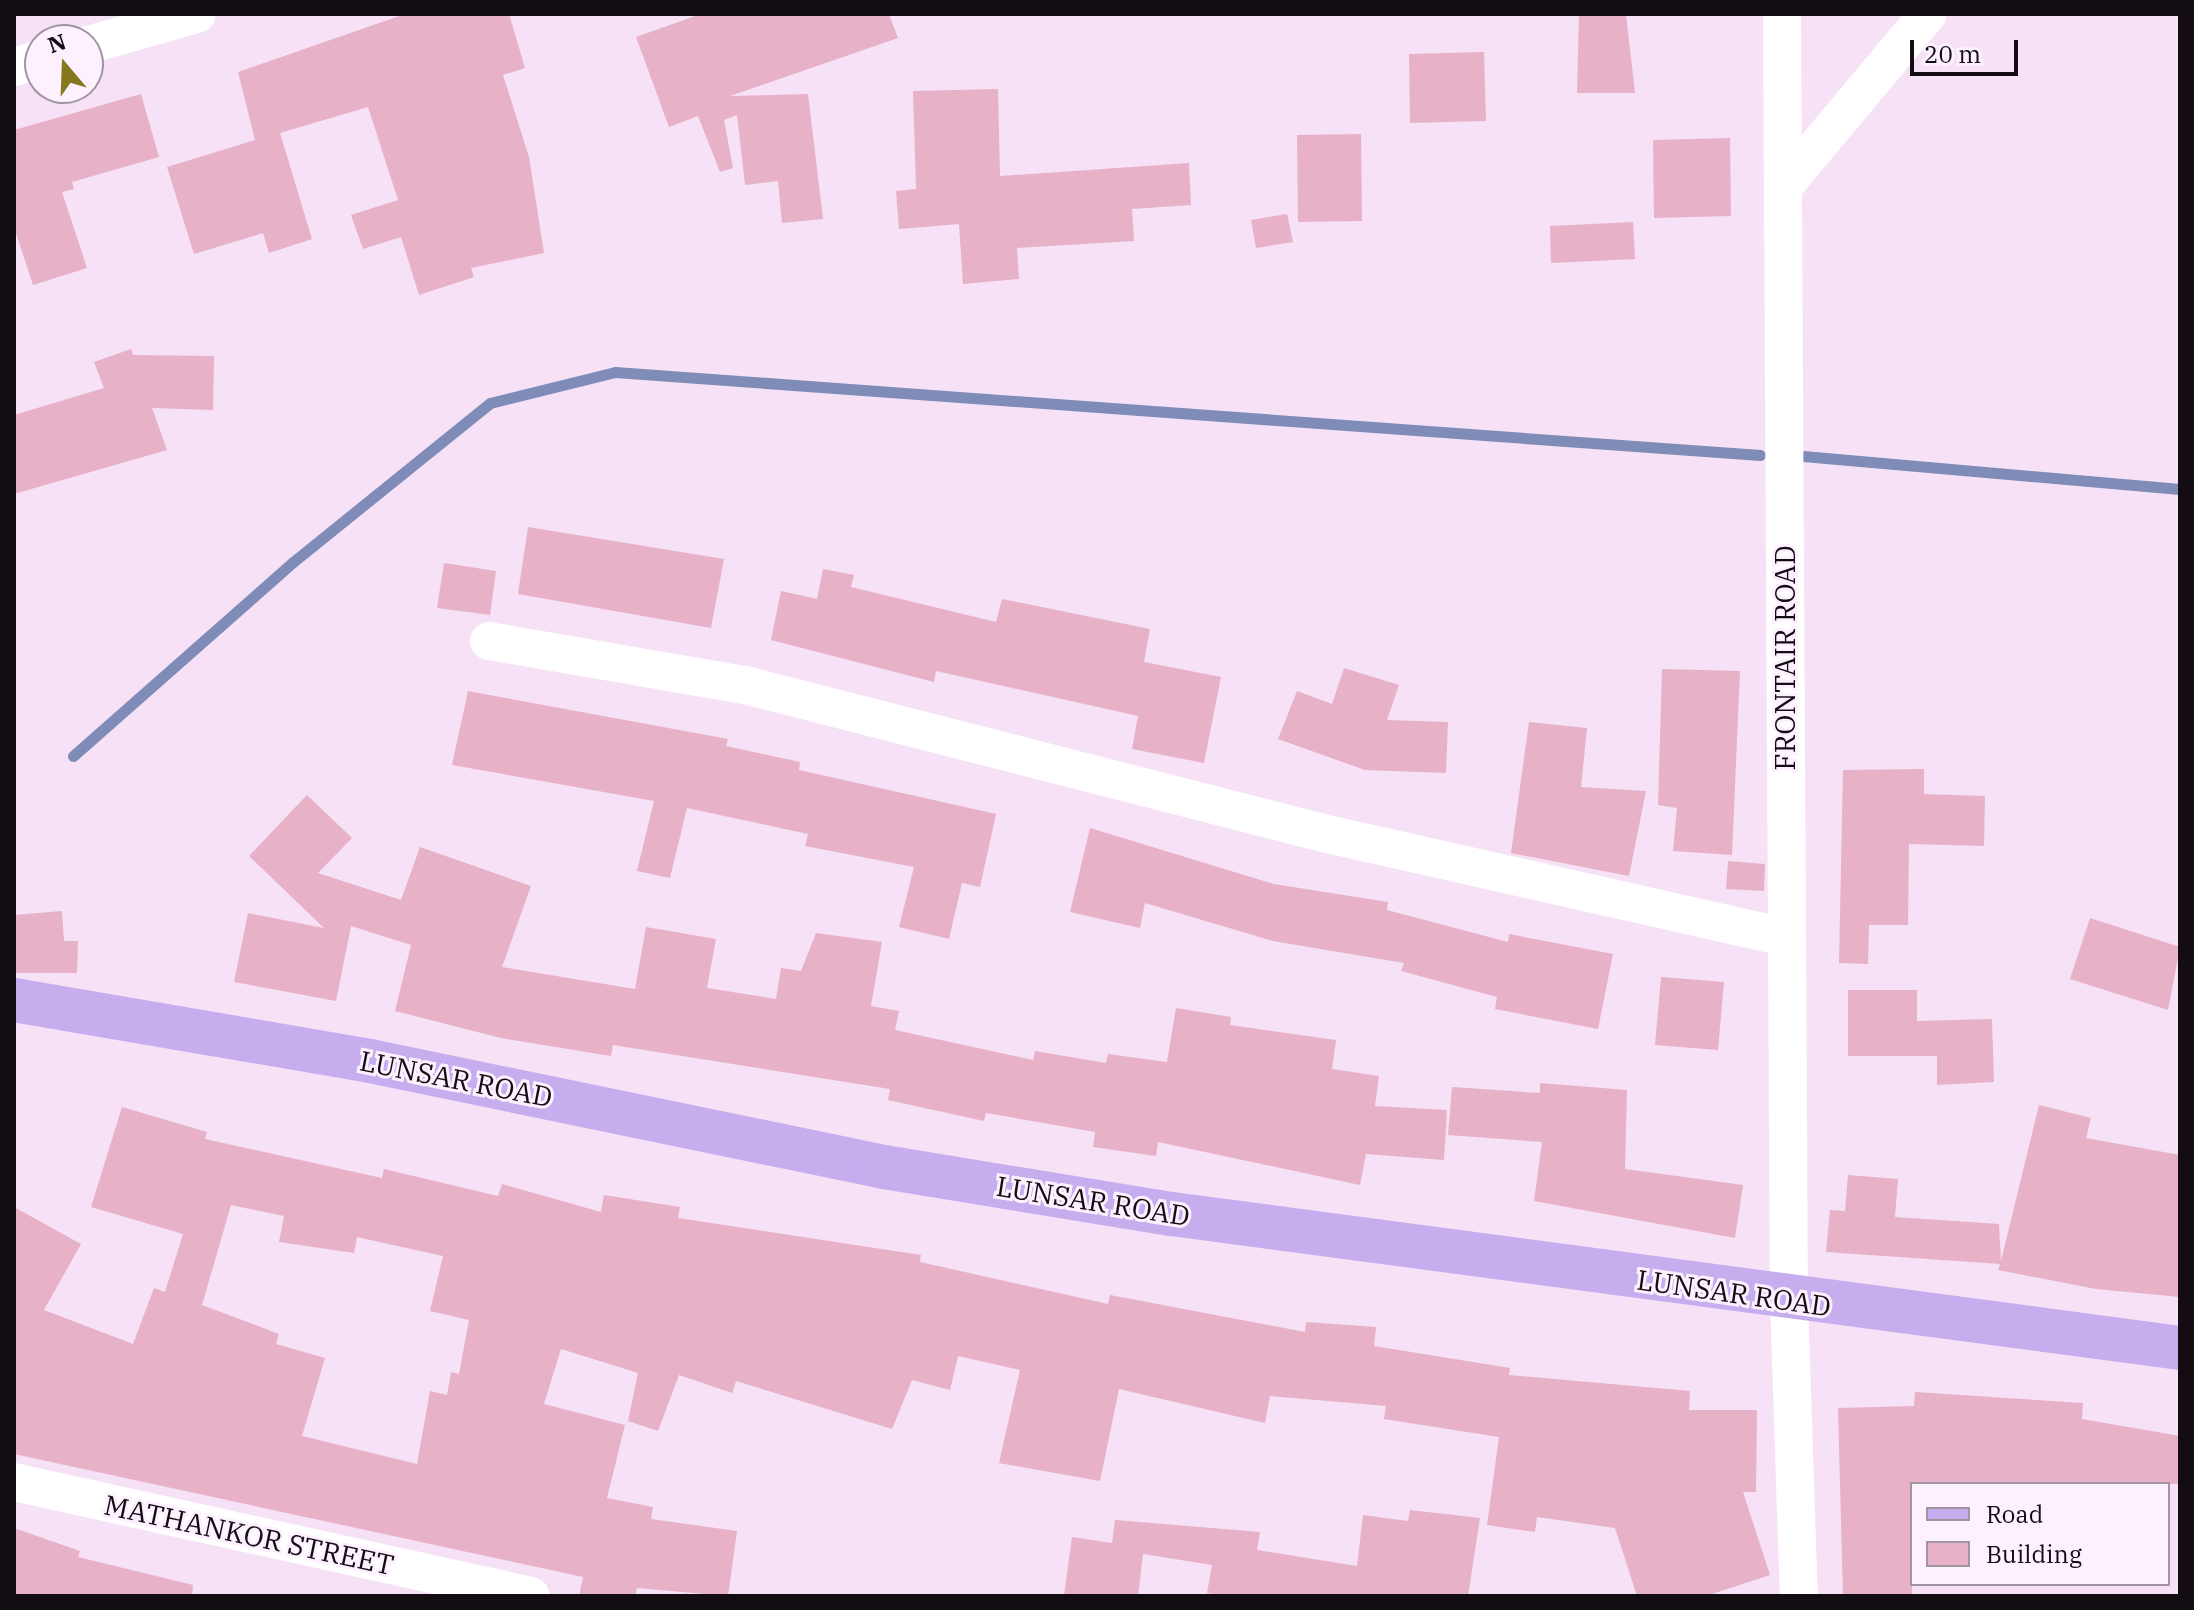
<!DOCTYPE html>
<html>
<head>
<meta charset="utf-8">
<style>
  body { margin:0 }
  #map { position:relative; width:2194px; height:1610px; overflow:hidden; background:#f6e1f7; font-family:"IBM Plex Serif",serif }
  div>[style] { position:absolute }
  .stream>* { height:11px; margin:-5.5px; padding:0 5.5px; transform-origin:5.5px; border-radius:5.5px; background:#7f8cb8 }
  .building>* { inset:0; background:#e7b1c7 }
  .minor>* { height:38px; margin:-19px; padding:0 19px; transform-origin:19px; border-radius:19px; background:#fff }
  .primary>* { height:44px; margin:-22px; padding:0 22px; transform-origin:22px; border-radius:22px; background:#c5adee }
  span { translate:-50% -50%; white-space:nowrap; text-align:center; line-height:1.15; -webkit-text-stroke:6px #fef1ff; paint-order:stroke }
  .street-label { font-size:28px; color:#130c13 }
  .frame { position:absolute; inset:0; border:16px solid #130c13; pointer-events:none }
  .legend { position:absolute; left:1910px; top:1482px; width:260px; height:104px; box-sizing:border-box; background:#fef1ff; border:2px solid #a095a1; margin:0; padding:10px 14px; list-style:none; font-size:24px; color:#130c13 }
  .legend li { display:flex; align-items:center; gap:16px; height:40px }
  .legend b { width:40px; border:2px solid #a095a1 }
  .north { position:absolute; left:24px; top:24px; width:80px; height:80px; box-sizing:border-box; background:#fef1ff; border:2px solid #a095a1; border-radius:50%; rotate:341deg; font-size:22px; font-weight:700; line-height:32px; text-align:center; color:#130c13 }
  .north::after { content:''; display:block; margin:auto; width:28px; height:36px; background:#86781d; clip-path:polygon(50% 0,100% 100%,50% 72%,0 100%) }
  .scale { position:absolute; left:1910px; top:40px; width:108px; height:36px; box-sizing:border-box; border:4px solid #130c13; border-top:0; padding-left:10px; font-size:24px; line-height:28px; white-space:nowrap; color:#130c13; -webkit-text-stroke:6px #fef1ff; paint-order:stroke }
</style>
</head>
<body>
<div id="map">
  <div class="stream">
    <i style="left:1803px;top:456px;width:378px;rotate:5deg"></i>
    <i style="left:73px;top:756px;width:293px;rotate:-41.4deg"></i>
    <i style="left:293px;top:562px;width:253px;rotate:-38.9deg"></i>
    <i style="left:490px;top:403px;width:129px;rotate:-13.9deg"></i>
    <i style="left:615px;top:372px;width:1148px;rotate:4.15deg"></i>
  </div>
  <div class="building">
    <i style="clip-path:polygon(405px 14px,509px 14px,525px 68px,503px 75px,529px 157px,544px 253px,471px 268px,474px 277px,419px 295px,401px 237px,363px 249px,351px 215px,398px 200px,368px 107px,280px 133px,312px 239px,269px 253px,263px 233px,194px 254px,167px 167px,275px 134px,255px 140px,238px 72px)"></i>
    <i style="clip-path:polygon(701px 14px,889px 14px,898px 38px,730px 96px,808px 94px,823px 219px,782px 223px,778px 181px,745px 185px,737px 115px,724px 120px,733px 168px,720px 172px,698px 116px,669px 127px,636px 37px)"></i>
    <i style="clip-path:polygon(1579px 14px,1626px 14px,1635px 93px,1577px 93px)"></i>
    <i style="clip-path:polygon(1484px 52px,1486px 121px,1410px 123px,1409px 54px)"></i>
    <i style="clip-path:polygon(998px 89px,1000px 176px,1189px 163px,1191px 205px,1132px 209px,1134px 241px,1017px 248px,1019px 279px,963px 284px,959px 224px,899px 229px,896px 191px,916px 189px,913px 91px)"></i>
    <i style="clip-path:polygon(141px 94px,159px 157px,72px 182px,74px 189px,62px 192px,87px 268px,33px 285px,14px 227px,14px 130px)"></i>
    <i style="clip-path:polygon(1361px 134px,1362px 221px,1298px 222px,1297px 135px)"></i>
    <i style="clip-path:polygon(1730px 138px,1731px 216px,1654px 218px,1653px 140px)"></i>
    <i style="clip-path:polygon(1287px 214px,1293px 242px,1256px 248px,1251px 220px)"></i>
    <i style="clip-path:polygon(1633px 222px,1635px 259px,1551px 263px,1550px 226px)"></i>
    <i style="clip-path:polygon(131px 349px,133px 355px,214px 356px,213px 410px,152px 408px,167px 450px,14px 494px,14px 415px,104px 388px,94px 362px)"></i>
    <i style="clip-path:polygon(528px 527px,724px 559px,711px 628px,518px 594px)"></i>
    <i style="clip-path:polygon(444px 563px,496px 571px,490px 615px,437px 608px)"></i>
    <i style="clip-path:polygon(823px 569px,854px 575px,851px 587px,996px 622px,1002px 599px,1150px 629px,1144px 662px,1221px 677px,1204px 763px,1132px 749px,1138px 716px,936px 671px,934px 682px,771px 640px,781px 591px,817px 599px)"></i>
    <i style="clip-path:polygon(1344px 668px,1399px 685px,1387px 720px,1448px 722px,1446px 773px,1365px 770px,1278px 739px,1297px 691px,1332px 704px)"></i>
    <i style="clip-path:polygon(1662px 669px,1740px 671px,1732px 855px,1673px 851px,1677px 808px,1658px 805px)"></i>
    <i style="clip-path:polygon(468px 691px,728px 739px,726px 746px,800px 762px,799px 770px,996px 814px,980px 887px,962px 883px,949px 939px,899px 927px,914px 867px,805px 846px,808px 834px,687px 808px,670px 878px,637px 871px,654px 801px,452px 765px)"></i>
    <i style="clip-path:polygon(1529px 722px,1587px 728px,1581px 787px,1646px 791px,1629px 876px,1511px 853px)"></i>
    <i style="clip-path:polygon(1924px 769px,1924px 794px,1985px 796px,1984px 846px,1909px 844px,1908px 925px,1869px 925px,1868px 964px,1839px 963px,1843px 770px)"></i>
    <i style="clip-path:polygon(307px 795px,352px 838px,318px 873px,401px 900px,420px 847px,531px 886px,502px 967px,635px 989px,646px 927px,716px 939px,707px 988px,776px 999px,781px 968px,801px 971px,816px 933px,882px 942px,871px 1006px,899px 1011px,895px 1030px,1033px 1060px,1035px 1051px,1106px 1063px,1108px 1054px,1167px 1062px,1176px 1008px,1231px 1017px,1230px 1025px,1336px 1040px,1332px 1069px,1379px 1076px,1375px 1106px,1447px 1110px,1444px 1160px,1366px 1154px,1360px 1185px,1158px 1142px,1156px 1156px,1093px 1147px,1095px 1132px,986px 1113px,984px 1121px,888px 1100px,890px 1089px,613px 1045px,611px 1056px,501px 1038px,395px 1011px,411px 945px,351px 926px,336px 1001px,234px 982px,248px 913px,324px 928px,249px 856px)"></i>
    <i style="clip-path:polygon(1090px 828px,1274px 884px,1388px 902px,1387px 910px,1508px 942px,1509px 934px,1613px 954px,1598px 1029px,1495px 1009px,1497px 997px,1401px 971px,1404px 963px,1273px 941px,1145px 903px,1140px 928px,1070px 912px)"></i>
    <i style="clip-path:polygon(1728px 861px,1765px 864px,1764px 891px,1726px 889px)"></i>
    <i style="clip-path:polygon(62px 911px,64px 941px,78px 941px,77px 973px,14px 973px,14px 915px)"></i>
    <i style="clip-path:polygon(2090px 918px,2180px 947px,2168px 1010px,2070px 979px)"></i>
    <i style="clip-path:polygon(1661px 977px,1724px 982px,1718px 1050px,1655px 1045px)"></i>
    <i style="clip-path:polygon(1848px 990px,1917px 990px,1917px 1021px,1992px 1019px,1994px 1082px,1937px 1085px,1937px 1056px,1848px 1056px)"></i>
    <i style="clip-path:polygon(1540px 1083px,1627px 1090px,1625px 1169px,1743px 1185px,1735px 1238px,1534px 1201px,1542px 1142px,1448px 1135px,1452px 1087px,1540px 1093px)"></i>
    <i style="clip-path:polygon(2039px 1105px,2091px 1118px,2086px 1138px,2180px 1155px,2180px 1297px,2096px 1289px,1998px 1270px,2000px 1264px,1826px 1252px,1830px 1210px,1845px 1211px,1848px 1175px,1898px 1179px,1895px 1217px,1999px 1224px,2001px 1261px)"></i>
    <i style="clip-path:polygon(evenodd,122px 1107px,207px 1132px,205px 1139px,382px 1178px,384px 1169px,498px 1196px,502px 1184px,601px 1212px,604px 1195px,680px 1207px,678px 1218px,921px 1255px,920px 1262px,1108px 1304px,1110px 1295px,1305px 1332px,1306px 1322px,1376px 1327px,1374px 1346px,1510px 1368px,1509px 1375px,1690px 1391px,1689px 1410px,1757px 1410px,1756px 1492px,1743px 1492px,1770px 1575px,1706px 1596px,1637px 1596px,1615px 1528px,1537px 1517px,1535px 1532px,1487px 1525px,1499px 1437px,1384px 1419px,1386px 1406px,1270px 1396px,1265px 1423px,1119px 1389px,1100px 1481px,999px 1463px,1020px 1370px,958px 1356px,950px 1390px,912px 1380px,892px 1429px,736px 1381px,732px 1393px,679px 1375px,658px 1431px,628px 1421px,638px 1373px,561px 1349px,544px 1404px,625px 1425px,607px 1498px,653px 1507px,651px 1519px,737px 1531px,728px 1596px,637px 1588px,635px 1596px,579px 1596px,583px 1577px,14px 1454px,14px 1207px,81px 1244px,44px 1310px,133px 1344px,154px 1288px,165px 1292px,183px 1234px,91px 1207px,122px 1107px,231px 1205px,284px 1216px,279px 1242px,354px 1253px,357px 1237px,443px 1256px,430px 1311px,469px 1320px,459px 1374px,451px 1372px,447px 1395px,430px 1391px,417px 1464px,302px 1436px,325px 1358px,276px 1344px,279px 1334px,202px 1305px,231px 1205px)"></i>
    <i style="clip-path:polygon(1915px 1392px,2083px 1403px,2082px 1419px,2180px 1436px,2180px 1484px,1912px 1484px,1912px 1596px,1843px 1596px,1838px 1408px,1914px 1406px)"></i>
    <i style="clip-path:polygon(1410px 1510px,1480px 1518px,1468px 1596px,1223px 1596px,1207px 1593px,1212px 1565px,1143px 1554px,1138px 1596px,1064px 1596px,1072px 1537px,1112px 1543px,1115px 1520px,1260px 1532px,1257px 1550px,1357px 1566px,1363px 1515px,1408px 1521px)"></i>
    <i style="clip-path:polygon(14px 1528px,80px 1551px,78px 1557px,193px 1585px,192px 1596px,14px 1596px)"></i>
  </div>
  <div class="minor">
    <i style="left:1782px;top:14px;width:1287px;rotate:89.69deg"></i>
    <i style="left:1789px;top:1301px;width:295px;rotate:88.1deg"></i>
    <i style="left:88px;top:45px;width:113px;rotate:-15.9deg"></i>
    <i style="left:14px;top:67px;width:27px;rotate:-17deg"></i>
    <i style="left:1784px;top:186px;width:224px;rotate:-50.1deg"></i>
    <i style="left:489px;top:641px;width:260px;rotate:9.8deg"></i>
    <i style="left:745px;top:685px;width:597px;rotate:14.36deg"></i>
    <i style="left:1323px;top:833px;width:475px;rotate:12.7deg"></i>
    <i style="left:14px;top:1482px;width:529px;rotate:12.43deg"></i>
  </div>
  <div class="primary">
    <i style="left:14px;top:1000px;width:361px;rotate:9.7deg"></i>
    <i style="left:370px;top:1061px;width:525px;rotate:11.65deg"></i>
    <i style="left:884px;top:1167px;width:292px;rotate:9.3deg"></i>
    <i style="left:1172px;top:1214px;width:1017px;rotate:7.57deg"></i>
  </div>
  <div class="street-label">
    <span style="left:1785px;top:658px;rotate:-90deg">FRONTAIR ROAD</span>
    <span style="left:456px;top:1079px;rotate:11deg">LUNSAR ROAD</span>
    <span style="left:1093px;top:1201px;rotate:9deg">LUNSAR ROAD</span>
    <span style="left:1734px;top:1293px;rotate:8deg">LUNSAR ROAD</span>
    <span style="left:249px;top:1535px;rotate:12deg">MATHANKOR STREET</span>
  </div>
  <div class="frame"></div>
  <ul class="legend">
  <li><b style="height:10px;background:#c5adee"></b>Road</li>
  <li><b style="height:22px;background:#e7b1c7"></b>Building</li>
  </ul>
  <div class="north">N</div>
  <div class="scale">20 m</div>
</div>
</body>
</html>
